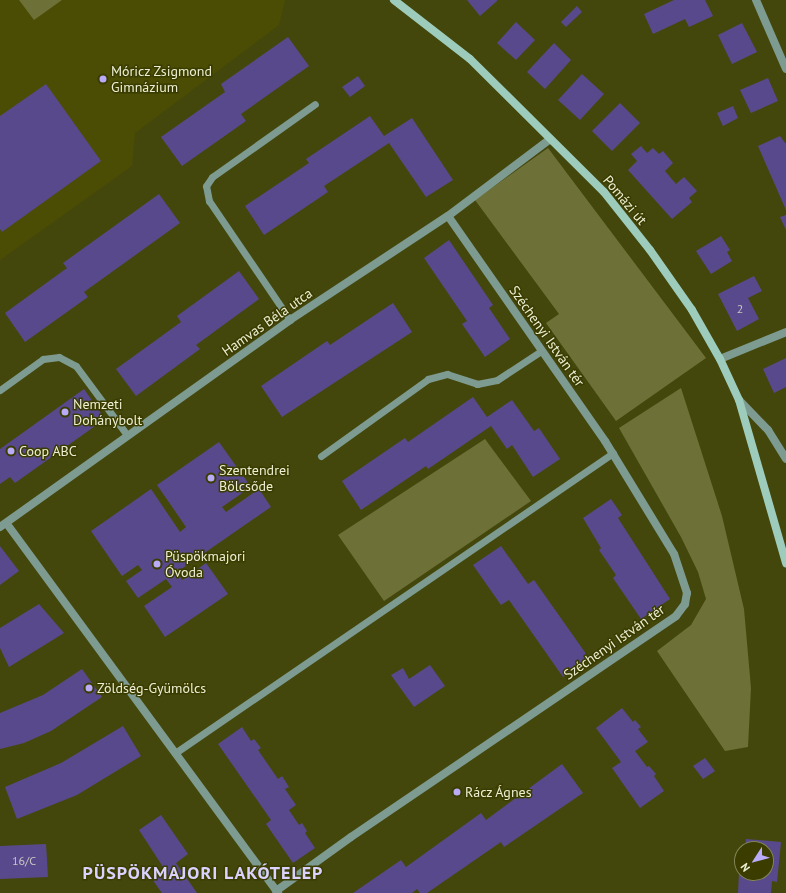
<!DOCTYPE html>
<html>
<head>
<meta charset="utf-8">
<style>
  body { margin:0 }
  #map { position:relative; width:786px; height:893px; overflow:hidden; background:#44470b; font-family:"PT Sans",sans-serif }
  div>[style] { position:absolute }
  .built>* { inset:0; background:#4a4d03 }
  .green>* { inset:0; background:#6d7137 }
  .building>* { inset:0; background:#58498d }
  .lane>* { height:7px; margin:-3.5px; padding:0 3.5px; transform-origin:3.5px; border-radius:3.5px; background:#7e9b91 }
  .street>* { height:8px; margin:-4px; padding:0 4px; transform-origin:4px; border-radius:4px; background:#7e9b91 }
  .secondary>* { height:8px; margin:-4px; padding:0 4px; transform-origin:4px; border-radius:4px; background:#9eccbc }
  .dots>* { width:11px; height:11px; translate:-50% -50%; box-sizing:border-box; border:2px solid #3a3c00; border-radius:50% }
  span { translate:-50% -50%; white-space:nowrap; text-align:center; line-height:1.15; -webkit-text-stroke:3px #3a3c00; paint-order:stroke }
  .number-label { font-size:12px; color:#c7c6c1 }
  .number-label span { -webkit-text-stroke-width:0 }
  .poi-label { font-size:14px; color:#ecefd2 }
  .left { translate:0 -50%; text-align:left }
  .street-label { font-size:14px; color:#ecefd2 }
  .district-label { font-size:18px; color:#dad3ff; font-weight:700; letter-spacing:1px }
  .north { position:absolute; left:734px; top:841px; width:40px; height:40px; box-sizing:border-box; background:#3a3c00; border:1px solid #818454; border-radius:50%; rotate:234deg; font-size:11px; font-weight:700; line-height:16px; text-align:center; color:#ecefd2 }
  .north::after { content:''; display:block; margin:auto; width:14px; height:18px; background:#b9abf7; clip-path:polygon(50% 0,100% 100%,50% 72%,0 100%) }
</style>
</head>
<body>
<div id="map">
  <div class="built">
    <i style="clip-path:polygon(0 0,285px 0,279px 25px,135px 133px,132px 166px,0 260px)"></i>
  </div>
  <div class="green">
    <i style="clip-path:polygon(19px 0,62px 0,34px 20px)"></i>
    <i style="clip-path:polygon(548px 148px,706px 358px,616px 421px,546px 323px,559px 314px,475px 200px)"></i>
    <i style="clip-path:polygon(681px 388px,722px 516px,744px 609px,751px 688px,748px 747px,725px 751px,657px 651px,691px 625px,706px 599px,698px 572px,681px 537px,619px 428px)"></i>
    <i style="clip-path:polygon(485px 439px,531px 501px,384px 601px,338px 535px)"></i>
  </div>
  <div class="building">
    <i style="clip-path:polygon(467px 0,497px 0,497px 1px,480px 16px)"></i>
    <i style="clip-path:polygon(674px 0,705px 0,713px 16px,689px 27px,685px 19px,653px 34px,644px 14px)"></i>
    <i style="clip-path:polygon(577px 6px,582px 12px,566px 27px,561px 22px)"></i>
    <i style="clip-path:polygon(516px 22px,535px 40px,516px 60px,497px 43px)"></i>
    <i style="clip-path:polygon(742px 23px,757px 52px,732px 64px,718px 35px)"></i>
    <i style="clip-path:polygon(288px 37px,309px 66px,241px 114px,246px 121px,182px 166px,161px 137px,225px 92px,221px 84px)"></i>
    <i style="clip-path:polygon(554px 43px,571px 60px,545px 89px,527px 72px)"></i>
    <i style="clip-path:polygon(582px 74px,604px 94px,580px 120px,558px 100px)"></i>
    <i style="clip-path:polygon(358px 76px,365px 86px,350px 97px,342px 87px)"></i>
    <i style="clip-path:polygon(768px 78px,778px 101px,751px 113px,740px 90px)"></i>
    <i style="clip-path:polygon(46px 84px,101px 161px,2px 232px,0 229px,0 116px)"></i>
    <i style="clip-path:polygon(620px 103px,640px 123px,612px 151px,592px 131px)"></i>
    <i style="clip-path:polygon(733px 106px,738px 118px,723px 126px,717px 113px)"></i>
    <i style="clip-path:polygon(370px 116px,384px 136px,412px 118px,453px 180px,426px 197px,389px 143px,324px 186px,328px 192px,264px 235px,245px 206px,309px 163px,306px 159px)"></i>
    <i style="clip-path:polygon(780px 136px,786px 144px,786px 210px,758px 146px)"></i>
    <i style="clip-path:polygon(641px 146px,647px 153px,653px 148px,659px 154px,663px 151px,673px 163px,665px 171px,676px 184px,684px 177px,697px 191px,689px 198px,692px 202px,672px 219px,628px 170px,637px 161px,631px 154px)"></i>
    <i style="clip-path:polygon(159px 194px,180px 223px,84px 292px,88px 297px,25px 342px,5px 313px,67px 268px,63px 263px)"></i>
    <i style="clip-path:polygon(786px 215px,786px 230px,780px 217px)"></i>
    <i style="clip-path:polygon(721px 236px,730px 250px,727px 252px,732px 261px,711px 274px,696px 251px)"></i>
    <i style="clip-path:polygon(449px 240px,493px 305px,489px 308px,510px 339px,485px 357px,462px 324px,467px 321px,424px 258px)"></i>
    <i style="clip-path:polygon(239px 271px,259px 299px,196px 345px,200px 349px,136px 396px,116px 369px,181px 322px,177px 316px)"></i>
    <i style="clip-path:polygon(754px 276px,762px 291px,748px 298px,759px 319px,737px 331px,718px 294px)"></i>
    <i style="clip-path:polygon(393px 303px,412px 332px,282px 417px,261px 386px,327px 341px,330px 345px)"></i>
    <i style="clip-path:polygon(786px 358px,786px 387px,774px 393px,763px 369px)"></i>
    <i style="clip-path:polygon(84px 389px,105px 419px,15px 483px,10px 477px,0 484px,0 449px)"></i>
    <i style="clip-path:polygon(473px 397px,487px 417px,512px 400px,534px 431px,539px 428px,560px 459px,533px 477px,512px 445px,507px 449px,491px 426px,428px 469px,426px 466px,361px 510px,342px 481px,405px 438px,408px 442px)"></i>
    <i style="clip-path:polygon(219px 442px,251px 487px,222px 507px,226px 512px,259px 489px,271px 507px,177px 572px,182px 580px,206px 563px,228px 594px,165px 637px,144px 606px,172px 587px,166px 579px,138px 598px,126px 581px,142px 570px,138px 565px,122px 576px,91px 531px,151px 489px,180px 532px,186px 527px,157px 485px)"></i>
    <i style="clip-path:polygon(611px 499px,622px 515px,618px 518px,670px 599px,641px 619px,613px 578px,616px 575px,599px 550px,601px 548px,583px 518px)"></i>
    <i style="clip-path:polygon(0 546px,19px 571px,0 585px)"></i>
    <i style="clip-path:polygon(501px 546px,528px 584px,534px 580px,589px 658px,563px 677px,509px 600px,501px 605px,473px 565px)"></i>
    <i style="clip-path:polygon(39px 604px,64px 633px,9px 667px,0 648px,0 628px)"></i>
    <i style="clip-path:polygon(430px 665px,445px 686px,414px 707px,391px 675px,403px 668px,409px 679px)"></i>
    <i style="clip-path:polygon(82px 669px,102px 697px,51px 731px,24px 743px,0 749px,0 713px,43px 695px)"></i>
    <i style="clip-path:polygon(622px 708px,633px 722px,635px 720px,641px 727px,638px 729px,648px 742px,635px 751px,647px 767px,649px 766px,656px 774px,654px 776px,664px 791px,640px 808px,612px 768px,621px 762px,596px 728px)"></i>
    <i style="clip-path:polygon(123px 726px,141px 756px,77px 795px,17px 819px,5px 787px,61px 763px)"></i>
    <i style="clip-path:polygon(242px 727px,251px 741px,254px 739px,261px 748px,258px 750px,278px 779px,282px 776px,289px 787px,285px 789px,296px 805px,289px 810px,299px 825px,302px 823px,307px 831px,305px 833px,315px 848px,293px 863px,266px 824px,271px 820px,218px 744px)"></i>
    <i style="clip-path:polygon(705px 758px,715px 771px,703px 779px,693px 766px)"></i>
    <i style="clip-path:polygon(562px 764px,583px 793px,504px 847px,501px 842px,427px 893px,420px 893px,417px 889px,412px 893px,353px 893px,401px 860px,406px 867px,481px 813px,486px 820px)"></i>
    <i style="clip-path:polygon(161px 815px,188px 854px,176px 863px,197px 893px,162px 893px,152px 879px,165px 870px,139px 830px)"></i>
    <i style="clip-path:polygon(746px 839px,781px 842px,777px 882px,772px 881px,771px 893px,738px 893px,739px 872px,766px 873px,766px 849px,745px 849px)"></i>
    <i style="clip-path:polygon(46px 844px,48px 877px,0 879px,0 846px)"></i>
  </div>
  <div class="lane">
    <i style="left:290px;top:320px;width:144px;rotate:-124.2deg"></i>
    <i style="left:209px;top:201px;width:15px;rotate:-101deg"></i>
    <i style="left:206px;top:186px;width:11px;rotate:-56deg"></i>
    <i style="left:212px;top:177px;width:126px;rotate:-35.3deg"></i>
    <i style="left:0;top:390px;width:53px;rotate:-35.8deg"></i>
    <i style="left:43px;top:359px;width:16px;rotate:-7deg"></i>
    <i style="left:59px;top:357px;width:19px;rotate:28deg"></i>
    <i style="left:76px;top:366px;width:86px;rotate:53.5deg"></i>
    <i style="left:321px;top:456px;width:132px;rotate:-35.7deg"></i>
    <i style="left:428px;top:379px;width:20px;rotate:-15deg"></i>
    <i style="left:447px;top:374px;width:32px;rotate:18deg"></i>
    <i style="left:477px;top:384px;width:20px;rotate:-11deg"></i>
    <i style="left:497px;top:380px;width:53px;rotate:-33.4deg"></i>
    <i style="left:175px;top:753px;width:531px;rotate:-34.41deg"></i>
  </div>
  <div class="street">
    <i style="left:756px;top:0;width:75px;rotate:66.5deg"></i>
    <i style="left:720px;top:359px;width:71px;rotate:-22.2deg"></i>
    <i style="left:739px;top:400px;width:42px;rotate:46deg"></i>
    <i style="left:768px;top:430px;width:34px;rotate:58deg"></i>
    <i style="left:7px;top:524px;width:458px;rotate:53.7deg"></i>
    <i style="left:0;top:527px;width:356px;rotate:-35.5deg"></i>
    <i style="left:290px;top:320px;width:189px;rotate:-33.4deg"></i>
    <i style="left:448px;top:216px;width:128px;rotate:-37deg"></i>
    <i style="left:276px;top:891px;width:92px;rotate:-35.8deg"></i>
    <i style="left:351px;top:837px;width:393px;rotate:-34.2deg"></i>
    <i style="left:676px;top:616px;width:15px;rotate:-53deg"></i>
    <i style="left:685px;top:604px;width:11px;rotate:-80deg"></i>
    <i style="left:687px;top:593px;width:41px;rotate:-108.4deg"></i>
    <i style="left:674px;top:554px;width:132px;rotate:-121.4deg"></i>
    <i style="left:605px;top:441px;width:274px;rotate:-124.9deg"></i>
  </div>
  <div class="secondary">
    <i style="left:394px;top:0;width:96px;rotate:37.8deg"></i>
    <i style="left:470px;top:59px;width:189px;rotate:44.8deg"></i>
    <i style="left:604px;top:192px;width:74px;rotate:51.6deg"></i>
    <i style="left:650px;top:250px;width:73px;rotate:55deg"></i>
    <i style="left:692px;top:310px;width:56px;rotate:60.3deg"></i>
    <i style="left:720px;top:359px;width:45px;rotate:65.1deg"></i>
    <i style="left:739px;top:400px;width:170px;rotate:73.9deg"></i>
  </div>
  <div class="dots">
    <i style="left:103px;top:79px;background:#b9abf7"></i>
    <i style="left:65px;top:412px;background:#b9abf7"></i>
    <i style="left:11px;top:451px;background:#b9abf7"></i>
    <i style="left:211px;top:478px;background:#b9abf7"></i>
    <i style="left:157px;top:564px;background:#b9abf7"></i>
    <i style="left:89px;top:688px;background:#b9abf7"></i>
    <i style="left:457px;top:792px;background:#b9abf7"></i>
  </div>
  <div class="number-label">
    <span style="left:740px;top:309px">2</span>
    <span style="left:24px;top:861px">16/C</span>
  </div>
  <div class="poi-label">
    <span class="left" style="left:111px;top:79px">Móricz Zsigmond<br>Gimnázium</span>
    <span class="left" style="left:73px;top:412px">Nemzeti<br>Dohánybolt</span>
    <span class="left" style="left:19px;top:451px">Coop ABC</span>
    <span class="left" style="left:219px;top:478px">Szentendrei<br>Bölcsőde</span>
    <span class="left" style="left:165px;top:564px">Püspökmajori<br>Óvoda</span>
    <span class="left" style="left:97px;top:688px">Zöldség-Gyümölcs</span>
    <span class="left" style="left:465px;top:792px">Rácz Ágnes</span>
  </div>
  <div class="street-label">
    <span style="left:625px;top:200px;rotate:50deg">Pomázi út</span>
    <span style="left:267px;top:322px;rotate:-35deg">Hamvas Béla utca</span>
    <span style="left:547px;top:336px;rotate:55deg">Széchenyi István tér</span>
    <span style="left:614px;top:642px;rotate:-35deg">Széchenyi István tér</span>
  </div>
  <div class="district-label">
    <span style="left:203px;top:873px">PÜSPÖKMAJORI LAKÓTELEP</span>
  </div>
  <div class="north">N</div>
</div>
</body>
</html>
